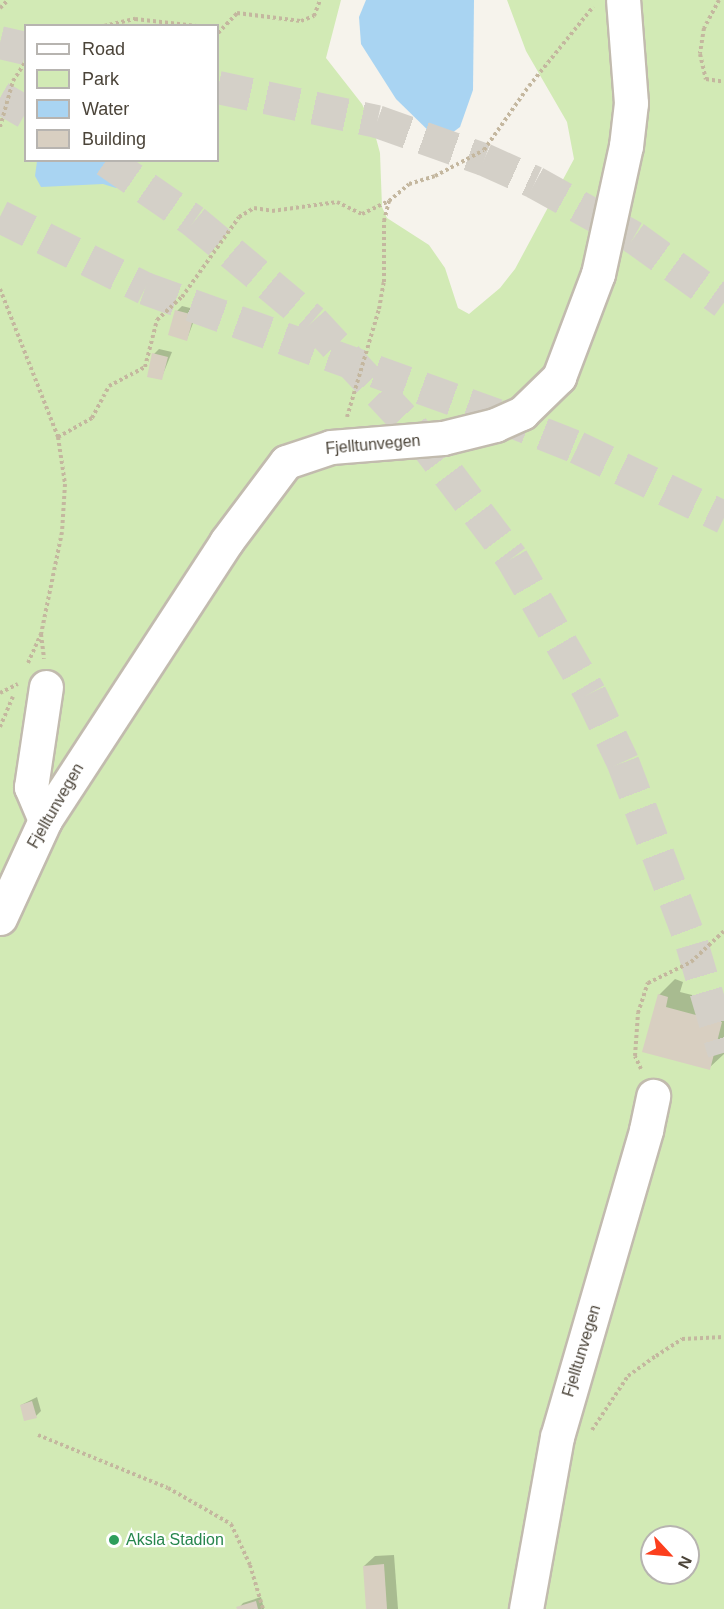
<!DOCTYPE html>
<html>
<head>
<meta charset="utf-8">
<style>
  body { margin:0 }
  #map { position:relative; width:724px; height:1609px; overflow:hidden; background:#f6f3ec; font-family:Helvetica,sans-serif }
  div>[style] { position:absolute }
  .green>* { inset:0; background:#d2eab5 }
  .water>* { inset:0; background:#a9d4f2 }
  .shadow>* { inset:0; background:#0003 }
  .building>* { inset:0; background:#d8cfc1 }
  .highway-tunnel>* { height:33px; margin-top:-16.5px; transform-origin:0; background:repeating-linear-gradient(90deg,#d4d0c8 0 33px,transparent 0 49px) }
  .path>* { height:4px; margin-top:-2px; transform-origin:0; background:repeating-linear-gradient(90deg,#c4b79f 0 3px,transparent 0 6px) }
  .roads { filter:drop-shadow(2px 0 #c2bbae) drop-shadow(-2px 0 #c2bbae) drop-shadow(0 2px #c2bbae) drop-shadow(0 -2px #c2bbae) }
  .minor>* { height:33px; margin:-16.5px; padding:0 16.5px; transform-origin:16.5px; border-radius:16.5px; background:#fff }
  .dots>* { width:16px; height:16px; translate:-50% -50%; box-sizing:border-box; border:3px solid #fff; border-radius:50% }
  span { translate:-50% -50%; white-space:nowrap; text-align:center; line-height:1.15; -webkit-text-stroke:4.5px #fff; paint-order:stroke }
  .street-label { font-size:16px; color:#4b4439 }
  .leisure-label { font-size:16px; color:#27864d }
  .left { translate:0 -50%; text-align:left }
  .legend { position:absolute; left:24px; top:24px; width:195px; height:138px; box-sizing:border-box; background:#fff; border:2px solid #b7b4b0; margin:0; padding:8px 10px; list-style:none; font-size:18px; color:#4b4439 }
  .legend li { display:flex; align-items:center; gap:12px; height:30px }
  .legend b { width:30px; border:2px solid #b7b4b0 }
  .north { position:absolute; left:640px; top:1525px; width:60px; height:60px; box-sizing:border-box; background:#fff; border:2px solid #b7b4b0; border-radius:50%; rotate:116deg; font-size:16px; font-weight:700; line-height:24px; text-align:center; color:#4b4439 }
  .north::after { content:''; display:block; margin:auto; width:21px; height:27px; background:#fc3f1d; clip-path:polygon(50% 0,100% 100%,50% 72%,0 100%) }
</style>
</head>
<body>
<div id="map">
  <div class="green">
    <i style="clip-path:polygon(evenodd,0 0,341px 0,326px 58px,362px 104px,373px 127px,380px 153px,382px 207px,387px 218px,429px 245px,445px 268px,458px 308px,469px 314px,500px 288px,515px 269px,574px 159px,567px 122px,526px 51px,507px 0,724px 0,724px 1609px,0 1609px,0 0,26px 26px,218px 26px,218px 160px,26px 160px,26px 26px,0 0,652px 1537px,688px 1537px,688px 1573px,652px 1573px,652px 1537px)"></i>
  </div>
  <div class="water">
    <i style="clip-path:polygon(366px 0,474px 0,473px 90px,460px 127px,440px 142px,396px 99px,361px 44px,359px 17px)"></i>
    <i style="clip-path:polygon(37px 161px,134px 161px,134px 174px,127px 185px,116px 188px,103px 184px,41px 187px,35px 176px)"></i>
  </div>
  <div class="shadow">
    <i style="clip-path:polygon(182px 306px,198px 310px,187px 339px,177px 311px)"></i>
    <i style="clip-path:polygon(159px 349px,172px 352px,161px 379px,154px 354px)"></i>
    <i style="clip-path:polygon(675px 979px,683px 982px,680px 992px,724px 1003px,724px 1054px,709px 1068px,644px 1051px,659px 995px)"></i>
    <i style="clip-path:polygon(37px 1397px,41px 1411px,36px 1416px,21px 1405px)"></i>
    <i style="clip-path:polygon(394px 1555px,398px 1609px,367px 1609px,364px 1566px,375px 1556px)"></i>
    <i style="clip-path:polygon(261px 1597px,264px 1609px,238px 1609px,243px 1603px)"></i>
  </div>
  <div class="building">
    <i style="clip-path:polygon(175px 310px,194px 315px,187px 341px,168px 335px)"></i>
    <i style="clip-path:polygon(152px 353px,168px 357px,162px 380px,147px 377px)"></i>
    <i style="clip-path:polygon(658px 994px,668px 997px,666px 1007px,722px 1022px,710px 1070px,642px 1052px)"></i>
    <i style="clip-path:polygon(32px 1401px,37px 1418px,24px 1421px,20px 1405px)"></i>
    <i style="clip-path:polygon(384px 1564px,387px 1609px,366px 1609px,363px 1566px)"></i>
    <i style="clip-path:polygon(256px 1601px,258px 1609px,237px 1609px,236px 1607px)"></i>
  </div>
  <div class="highway-tunnel">
    <i style="left:0;top:42px;width:27px;rotate:13deg"></i>
    <i style="left:218px;top:87px;width:163px;rotate:12.1deg"></i>
    <i style="left:377px;top:121px;width:114px;rotate:19.6deg"></i>
    <i style="left:484px;top:159px;width:56px;rotate:24.3deg"></i>
    <i style="left:535px;top:182px;width:113px;rotate:29.1deg"></i>
    <i style="left:634px;top:237px;width:111px;rotate:35.8deg"></i>
    <i style="left:0;top:97px;width:30px;rotate:30deg"></i>
    <i style="left:106px;top:160px;width:107px;rotate:34.7deg"></i>
    <i style="left:194px;top:221px;width:155px;rotate:40deg"></i>
    <i style="left:313px;top:321px;width:156px;rotate:47.1deg"></i>
    <i style="left:419px;top:435px;width:154px;rotate:52.9deg"></i>
    <i style="left:512px;top:558px;width:156px;rotate:60deg"></i>
    <i style="left:590px;top:693px;width:76px;rotate:64.4deg"></i>
    <i style="left:623px;top:762px;width:195px;rotate:69.2deg"></i>
    <i style="left:692px;top:944px;width:113px;rotate:73.5deg"></i>
    <i style="left:0;top:216px;width:162px;rotate:26.4deg"></i>
    <i style="left:145px;top:288px;width:374px;rotate:19.8deg"></i>
    <i style="left:497px;top:415px;width:86px;rotate:21.8deg"></i>
    <i style="left:577px;top:447px;width:163px;rotate:25.5deg"></i>
  </div>
  <div class="path">
    <i style="left:719px;top:0;width:32px;rotate:118deg"></i>
    <i style="left:704px;top:28px;width:26px;rotate:99deg"></i>
    <i style="left:700px;top:54px;width:26px;rotate:77deg"></i>
    <i style="left:706px;top:79px;width:18px;rotate:9deg"></i>
    <i style="left:0;top:8px;width:11px;rotate:-45deg"></i>
    <i style="left:104px;top:26px;width:32px;rotate:-13deg"></i>
    <i style="left:135px;top:19px;width:62px;rotate:6.4deg"></i>
    <i style="left:218px;top:33px;width:28px;rotate:-46deg"></i>
    <i style="left:237px;top:13px;width:64px;rotate:7.1deg"></i>
    <i style="left:301px;top:21px;width:14px;rotate:-21deg"></i>
    <i style="left:314px;top:16px;width:17px;rotate:-69deg"></i>
    <i style="left:0;top:127px;width:48px;rotate:-74.2deg"></i>
    <i style="left:13px;top:81px;width:24px;rotate:-57deg"></i>
    <i style="left:0;top:289px;width:159px;rotate:68.6deg"></i>
    <i style="left:58px;top:437px;width:48px;rotate:81.5deg"></i>
    <i style="left:65px;top:484px;width:48px;rotate:93.6deg"></i>
    <i style="left:62px;top:532px;width:104px;rotate:101.6deg"></i>
    <i style="left:41px;top:634px;width:25px;rotate:83deg"></i>
    <i style="left:347px;top:417px;width:113px;rotate:-73.5deg"></i>
    <i style="left:379px;top:309px;width:27px;rotate:-80deg"></i>
    <i style="left:384px;top:282px;width:61px;rotate:-90deg"></i>
    <i style="left:384px;top:221px;width:21px;rotate:-76deg"></i>
    <i style="left:389px;top:201px;width:26px;rotate:-40deg"></i>
    <i style="left:409px;top:184px;width:27px;rotate:-17deg"></i>
    <i style="left:435px;top:176px;width:55px;rotate:-28deg"></i>
    <i style="left:484px;top:150px;width:78px;rotate:-54.9deg"></i>
    <i style="left:529px;top:86px;width:102px;rotate:-51deg"></i>
    <i style="left:58px;top:437px;width:39px;rotate:-29deg"></i>
    <i style="left:92px;top:418px;width:36px;rotate:-62deg"></i>
    <i style="left:109px;top:386px;width:41px;rotate:-27.8deg"></i>
    <i style="left:145px;top:367px;width:49px;rotate:-75.7deg"></i>
    <i style="left:157px;top:320px;width:34px;rotate:-43deg"></i>
    <i style="left:182px;top:297px;width:98px;rotate:-54.5deg"></i>
    <i style="left:239px;top:217px;width:17px;rotate:-31deg"></i>
    <i style="left:254px;top:208px;width:18px;rotate:9deg"></i>
    <i style="left:272px;top:211px;width:66px;rotate:-7.9deg"></i>
    <i style="left:337px;top:202px;width:28px;rotate:26deg"></i>
    <i style="left:362px;top:214px;width:30px;rotate:-26deg"></i>
    <i style="left:28px;top:663px;width:32px;rotate:-66deg"></i>
    <i style="left:0;top:693px;width:20px;rotate:-27deg"></i>
    <i style="left:0;top:727px;width:33px;rotate:-67deg"></i>
    <i style="left:641px;top:1069px;width:14px;rotate:-115deg"></i>
    <i style="left:635px;top:1056px;width:43px;rotate:-86deg"></i>
    <i style="left:638px;top:1013px;width:32px;rotate:-72deg"></i>
    <i style="left:648px;top:983px;width:48px;rotate:-26deg"></i>
    <i style="left:691px;top:962px;width:45px;rotate:-43.2deg"></i>
    <i style="left:592px;top:1430px;width:65px;rotate:-56.3deg"></i>
    <i style="left:628px;top:1376px;width:34px;rotate:-36deg"></i>
    <i style="left:656px;top:1356px;width:31px;rotate:-33deg"></i>
    <i style="left:682px;top:1339px;width:42px;rotate:-2.7deg"></i>
    <i style="left:38px;top:1435px;width:140px;rotate:22.2deg"></i>
    <i style="left:168px;top:1488px;width:73px;rotate:29.7deg"></i>
    <i style="left:231px;top:1524px;width:45px;rotate:65.1deg"></i>
    <i style="left:250px;top:1565px;width:46px;rotate:73.5deg"></i>
  </div>
  <div class="roads">
    <div class="minor">
      <i style="left:45px;top:820px;width:36px;rotate:-113deg"></i>
      <i style="left:31px;top:787px;width:101px;rotate:-81.5deg"></i>
      <i style="left:0;top:918px;width:108px;rotate:-65.3deg"></i>
      <i style="left:45px;top:820px;width:332px;rotate:-56.9deg"></i>
      <i style="left:226px;top:542px;width:100px;rotate:-53.1deg"></i>
      <i style="left:286px;top:462px;width:47px;rotate:-18.4deg"></i>
      <i style="left:331px;top:447px;width:112px;rotate:-4.6deg"></i>
      <i style="left:443px;top:438px;width:54px;rotate:-14deg"></i>
      <i style="left:495px;top:425px;width:30px;rotate:-24deg"></i>
      <i style="left:522px;top:413px;width:52px;rotate:-44.2deg"></i>
      <i style="left:559px;top:377px;width:110px;rotate:-69.3deg"></i>
      <i style="left:598px;top:274px;width:131px;rotate:-77.7deg"></i>
      <i style="left:626px;top:146px;width:43px;rotate:-83.4deg"></i>
      <i style="left:631px;top:103px;width:103px;rotate:-94.4deg"></i>
      <i style="left:526px;top:1609px;width:175px;rotate:-79.8deg"></i>
      <i style="left:557px;top:1437px;width:320px;rotate:-73.8deg"></i>
      <i style="left:646px;top:1130px;width:35px;rotate:-78deg"></i>
    </div>
  </div>
  <div class="dots">
    <i style="left:114px;top:1540px;background:#2e9e5b"></i>
  </div>
  <div class="street-label">
    <span style="left:373px;top:445px;rotate:-5deg">Fjelltunvegen</span>
    <span style="left:56px;top:806px;rotate:-60deg">Fjelltunvegen</span>
    <span style="left:582px;top:1351px;rotate:-73deg">Fjelltunvegen</span>
  </div>
  <div class="leisure-label">
    <span class="left" style="left:126px;top:1540px">Aksla Stadion</span>
  </div>
  <ul class="legend">
  <li><b style="height:8px;background:#fff"></b>Road</li>
  <li><b style="height:16px;background:#d2eab5"></b>Park</li>
  <li><b style="height:16px;background:#a9d4f2"></b>Water</li>
  <li><b style="height:16px;background:#d8cfc1"></b>Building</li>
  </ul>
  <div class="north">N</div>
</div>
</body>
</html>
